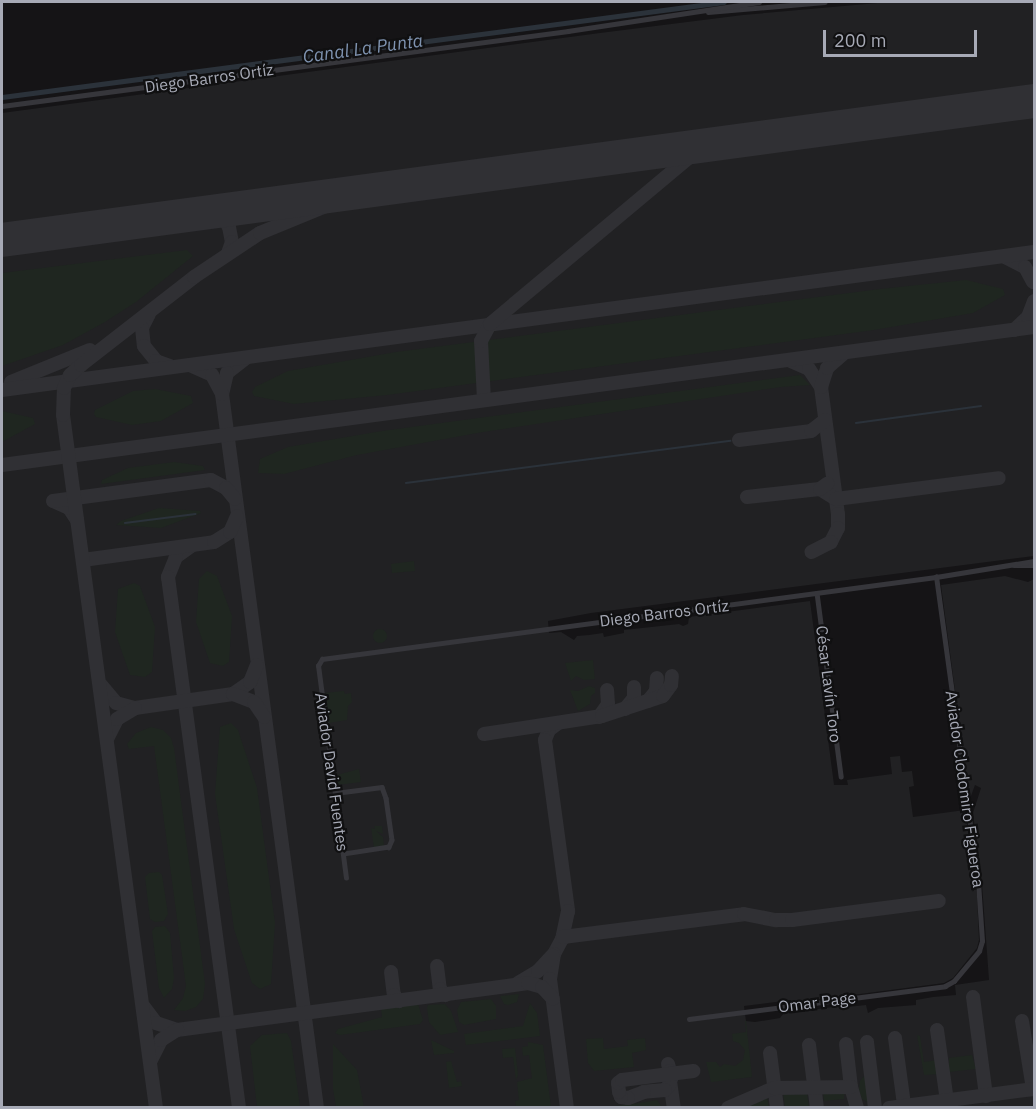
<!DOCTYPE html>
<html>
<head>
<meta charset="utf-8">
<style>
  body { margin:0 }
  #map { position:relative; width:1036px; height:1109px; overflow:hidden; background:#151416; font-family:"IBM Plex Sans",sans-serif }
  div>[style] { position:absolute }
  .built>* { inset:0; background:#212123 }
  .green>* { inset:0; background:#1f2620 }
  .round { border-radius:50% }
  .stream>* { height:1.5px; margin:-0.75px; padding:0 0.75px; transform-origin:0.75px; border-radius:0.75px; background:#2b323a }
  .canal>* { height:5px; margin:-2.5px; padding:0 2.5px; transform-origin:2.5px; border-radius:2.5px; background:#2b323a }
  .taxiway>* { height:14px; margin:-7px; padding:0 7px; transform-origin:7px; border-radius:7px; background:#303034 }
  .runway>* { height:34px; margin:-17px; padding:0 17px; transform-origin:17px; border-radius:17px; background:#303034 }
  .minor>* { height:4.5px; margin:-2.25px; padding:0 2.25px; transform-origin:2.25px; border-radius:2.25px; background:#36363b }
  span { translate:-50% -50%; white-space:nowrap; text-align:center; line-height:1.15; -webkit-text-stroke:4.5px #101011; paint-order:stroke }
  .street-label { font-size:16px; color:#a7aab6 }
  .water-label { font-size:18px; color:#7f93b0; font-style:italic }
  .frame { position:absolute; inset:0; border:3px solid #a7aab6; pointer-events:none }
  .scale { position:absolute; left:823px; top:30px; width:154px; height:27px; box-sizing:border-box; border:3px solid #a7aab6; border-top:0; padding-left:8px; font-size:18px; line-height:21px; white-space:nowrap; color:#a7aab6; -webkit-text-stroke:4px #101011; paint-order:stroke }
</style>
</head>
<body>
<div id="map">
  <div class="built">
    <i style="clip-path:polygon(889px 2px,1034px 2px,1034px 556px,591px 613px,548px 621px,549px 633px,561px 632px,574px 640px,577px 636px,589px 635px,603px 633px,604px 637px,624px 633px,624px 630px,679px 624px,683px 626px,688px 624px,689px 617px,810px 601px,834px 785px,848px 785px,847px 780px,892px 774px,890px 757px,900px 756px,902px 772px,912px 771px,914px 786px,909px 787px,913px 817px,965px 810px,977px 896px,979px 940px,977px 948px,953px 978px,944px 983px,791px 1003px,791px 1000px,744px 1006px,746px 1021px,755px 1022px,780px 1018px,783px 1014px,847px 1005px,848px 1007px,866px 1005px,868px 1013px,878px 1008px,916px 1005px,916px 1000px,933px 997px,956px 995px,955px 985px,989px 980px,982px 884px,973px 813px,981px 788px,975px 785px,971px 796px,969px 795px,941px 585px,1005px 576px,1028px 582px,1034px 579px,1034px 1107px,2px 1107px,2px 113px,600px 33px,743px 15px)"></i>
  </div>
  <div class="green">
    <i style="clip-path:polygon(187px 250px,193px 256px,136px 302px,105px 322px,63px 345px,2px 366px,2px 273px)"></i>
    <i style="clip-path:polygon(966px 280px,1003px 289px,1005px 295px,973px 313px,874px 330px,387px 395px,294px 404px,254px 396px,252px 392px,255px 387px,288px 371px,396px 352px,880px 289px)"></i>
    <i style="clip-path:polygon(800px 375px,810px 385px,781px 387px,483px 432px,357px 455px,284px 474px,258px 473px,260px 459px,288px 447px,382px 431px)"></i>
    <i style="clip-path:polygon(155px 389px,191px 396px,193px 403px,161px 421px,132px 425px,96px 417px,94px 414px,95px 410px,133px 391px)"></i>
    <i style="clip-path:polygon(2px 411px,33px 418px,35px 424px,2px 442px)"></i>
    <i style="clip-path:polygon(174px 462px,203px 466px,205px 470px,101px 484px,102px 480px,128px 468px)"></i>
    <i style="clip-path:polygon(159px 508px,200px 511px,201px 513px,161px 528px,116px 525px,121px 521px)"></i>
    <i style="clip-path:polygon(414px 561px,415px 571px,392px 573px,391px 564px)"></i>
    <i style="clip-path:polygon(207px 571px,217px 576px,232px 616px,229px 662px,223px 666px,210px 663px,196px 622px,199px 579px)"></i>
    <i style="clip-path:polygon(134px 583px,140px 586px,155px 627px,152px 672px,145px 677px,130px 675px,115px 632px,118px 589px)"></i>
    <i class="round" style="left:373px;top:629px;width:14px;height:14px"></i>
    <i style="clip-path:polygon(593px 660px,595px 679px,584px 680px,576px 676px,571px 681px,565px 663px)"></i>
    <i style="clip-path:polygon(589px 686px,595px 688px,595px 693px,591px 696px,590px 704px,578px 711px,570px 690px,578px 691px)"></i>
    <i style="clip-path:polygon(344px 691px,345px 694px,351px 693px,352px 702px,348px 706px,347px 720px,328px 723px,325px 693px)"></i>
    <i style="clip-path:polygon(231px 723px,238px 730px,257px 788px,275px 923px,271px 984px,260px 989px,252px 983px,234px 929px,215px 794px,220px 727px)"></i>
    <i style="clip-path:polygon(151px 727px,163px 730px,171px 738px,174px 748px,205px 984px,203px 999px,196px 1007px,185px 1011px,174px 1010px,183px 998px,186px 986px,154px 746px,129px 749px,127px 744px,136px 733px)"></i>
    <i style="clip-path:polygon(336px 769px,337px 775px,359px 769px,361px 782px,337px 785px)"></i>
    <i style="clip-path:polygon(374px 826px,382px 826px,383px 834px,376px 831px,383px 837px,384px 847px,374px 848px,371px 828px,375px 829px)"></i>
    <i style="clip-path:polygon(159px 872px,162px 875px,168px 914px,164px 921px,155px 922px,150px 919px,145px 877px,149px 873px)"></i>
    <i style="clip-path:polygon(165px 926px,170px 933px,174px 978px,172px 989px,164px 998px,159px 988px,152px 931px,155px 927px)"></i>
    <i style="clip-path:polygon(519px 994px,517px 1002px,508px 1005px,504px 1004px,500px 996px)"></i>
    <i style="clip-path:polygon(491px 999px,496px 1006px,496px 1019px,464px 1025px,459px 1022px,457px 1010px,461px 1002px)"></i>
    <i style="clip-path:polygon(530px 1003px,537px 1013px,540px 1036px,466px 1045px,464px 1034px,523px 1026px)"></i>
    <i style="clip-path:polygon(418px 1004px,423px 1020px,420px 1024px,340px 1035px,335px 1033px,338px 1029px,382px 1017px,381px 1009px)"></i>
    <i style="clip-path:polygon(445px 1004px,451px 1011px,458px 1032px,440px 1035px,429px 1022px,427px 1008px,428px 1005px)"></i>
    <i style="clip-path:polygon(745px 1021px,746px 1021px,752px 1077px,711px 1082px,706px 1062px,716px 1062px,720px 1067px,724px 1064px,735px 1066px,743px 1060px,745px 1050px,739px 1043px,733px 1041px,732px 1034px,746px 1032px)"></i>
    <i style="clip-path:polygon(287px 1033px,291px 1041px,300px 1107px,257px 1107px,250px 1046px,262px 1035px)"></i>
    <i style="clip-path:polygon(917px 1035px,920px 1036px,924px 1062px,938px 1060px,940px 1074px,924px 1075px)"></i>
    <i style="clip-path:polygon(603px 1038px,604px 1049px,628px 1046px,627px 1040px,645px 1038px,646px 1050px,632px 1053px,634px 1067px,594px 1071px,588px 1063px,586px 1039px)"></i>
    <i style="clip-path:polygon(431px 1040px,454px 1051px,454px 1053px,434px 1055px)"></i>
    <i style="clip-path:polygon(528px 1042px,543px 1045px,551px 1107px,516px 1107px,515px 1101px,519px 1100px,517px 1082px,532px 1078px,529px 1055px,523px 1056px,522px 1047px,528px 1046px)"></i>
    <i style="clip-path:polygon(333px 1044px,357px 1070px,364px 1107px,336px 1107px,333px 1089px)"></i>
    <i style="clip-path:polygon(515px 1048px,518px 1075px,516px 1080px,513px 1057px,503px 1058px,502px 1049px)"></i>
    <i style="clip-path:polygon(972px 1055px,976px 1069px,949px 1072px,949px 1058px)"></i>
    <i style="clip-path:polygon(451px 1061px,457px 1082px,461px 1081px,462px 1086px,449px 1088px,446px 1062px)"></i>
    <i style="clip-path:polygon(865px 1075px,869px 1103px,862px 1099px,859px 1090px,860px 1081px)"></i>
    <i style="clip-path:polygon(844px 1091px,844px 1099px,824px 1101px,823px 1092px)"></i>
    <i style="clip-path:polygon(783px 1093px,807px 1093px,809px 1107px,785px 1107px)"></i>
    <i style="clip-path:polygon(767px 1097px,769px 1107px,741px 1107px,747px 1105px)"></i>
    <i style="clip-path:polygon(657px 1100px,662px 1107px,608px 1107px,646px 1102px)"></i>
  </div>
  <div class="stream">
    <i style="left:856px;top:423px;width:126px;rotate:-7.7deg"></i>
    <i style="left:406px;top:483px;width:327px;rotate:-7.4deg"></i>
    <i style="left:125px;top:523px;width:71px;rotate:-7.3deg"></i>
  </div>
  <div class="canal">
    <i style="left:2px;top:97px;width:728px;rotate:-7.5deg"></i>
  </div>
  <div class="taxiway">
    <i style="left:211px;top:212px;width:15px;rotate:28deg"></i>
    <i style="left:224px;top:219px;width:9px;rotate:58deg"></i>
    <i style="left:229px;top:227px;width:15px;rotate:79deg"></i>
    <i style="left:232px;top:242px;width:12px;rotate:110deg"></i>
    <i style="left:1005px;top:257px;width:22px;rotate:27deg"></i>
    <i style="left:1025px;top:267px;width:17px;rotate:62deg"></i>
    <i style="left:149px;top:314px;width:16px;rotate:117deg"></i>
    <i style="left:142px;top:328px;width:18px;rotate:84deg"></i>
    <i style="left:144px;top:346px;width:19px;rotate:51deg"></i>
    <i style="left:156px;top:361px;width:15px;rotate:20deg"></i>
    <i style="left:1014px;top:330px;width:19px;rotate:-43deg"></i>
    <i style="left:1028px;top:317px;width:17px;rotate:-69deg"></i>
    <i style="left:246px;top:358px;width:24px;rotate:142deg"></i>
    <i style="left:227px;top:373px;width:22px;rotate:103deg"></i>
    <i style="left:222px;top:394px;width:720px;rotate:82.42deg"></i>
    <i style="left:791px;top:361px;width:20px;rotate:24deg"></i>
    <i style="left:809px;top:369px;width:22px;rotate:56deg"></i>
    <i style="left:821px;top:387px;width:128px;rotate:82.4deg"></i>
    <i style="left:838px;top:514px;width:14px;rotate:90deg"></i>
    <i style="left:838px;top:528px;width:16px;rotate:117deg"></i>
    <i style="left:831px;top:542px;width:22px;rotate:153deg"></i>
    <i style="left:190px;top:365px;width:24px;rotate:24deg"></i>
    <i style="left:212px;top:375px;width:21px;rotate:62deg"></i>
    <i style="left:11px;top:382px;width:85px;rotate:-22.1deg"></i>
    <i style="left:821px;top:387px;width:20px;rotate:-72deg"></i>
    <i style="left:827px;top:368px;width:21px;rotate:-41deg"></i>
    <i style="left:2px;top:390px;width:1041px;rotate:-7.62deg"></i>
    <i style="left:484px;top:400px;width:59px;rotate:-92.9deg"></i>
    <i style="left:481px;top:341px;width:19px;rotate:-62deg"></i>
    <i style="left:490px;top:324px;width:276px;rotate:-39.9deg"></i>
    <i style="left:739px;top:440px;width:73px;rotate:-7.1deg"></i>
    <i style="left:811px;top:431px;width:18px;rotate:-38deg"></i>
    <i style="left:2px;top:465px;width:1041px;rotate:-7.62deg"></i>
    <i style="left:820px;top:489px;width:19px;rotate:32deg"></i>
    <i style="left:836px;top:499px;width:164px;rotate:-7.3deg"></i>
    <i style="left:747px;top:497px;width:73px;rotate:-6.3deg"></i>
    <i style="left:820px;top:489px;width:9px;rotate:-36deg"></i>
    <i style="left:77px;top:520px;width:14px;rotate:-124deg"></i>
    <i style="left:69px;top:508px;width:17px;rotate:-156deg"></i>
    <i style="left:53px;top:501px;width:159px;rotate:-7.6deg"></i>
    <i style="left:211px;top:480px;width:17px;rotate:28deg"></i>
    <i style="left:226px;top:488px;width:14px;rotate:51deg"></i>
    <i style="left:191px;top:546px;width:19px;rotate:144deg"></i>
    <i style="left:176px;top:557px;width:22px;rotate:112deg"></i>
    <i style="left:168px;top:577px;width:536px;rotate:82.38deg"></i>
    <i style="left:83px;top:560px;width:132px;rotate:-7.8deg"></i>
    <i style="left:214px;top:542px;width:19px;rotate:-32deg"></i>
    <i style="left:230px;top:532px;width:17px;rotate:-66deg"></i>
    <i style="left:101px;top:685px;width:23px;rotate:50deg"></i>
    <i style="left:116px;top:703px;width:20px;rotate:15deg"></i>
    <i style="left:135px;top:708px;width:99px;rotate:-8.1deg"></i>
    <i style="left:233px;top:694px;width:21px;rotate:-35deg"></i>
    <i style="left:250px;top:682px;width:18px;rotate:-68deg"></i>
    <i style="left:233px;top:694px;width:22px;rotate:21deg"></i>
    <i style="left:254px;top:702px;width:18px;rotate:56deg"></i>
    <i style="left:648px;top:701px;width:13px;rotate:-51deg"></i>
    <i style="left:656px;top:691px;width:13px;rotate:-86deg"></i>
    <i style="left:625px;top:709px;width:14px;rotate:-51deg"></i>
    <i style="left:634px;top:698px;width:11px;rotate:-90deg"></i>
    <i style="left:599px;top:717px;width:16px;rotate:-55deg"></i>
    <i style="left:608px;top:704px;width:14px;rotate:-94deg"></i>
    <i style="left:557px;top:724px;width:10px;rotate:143deg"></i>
    <i style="left:549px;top:730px;width:11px;rotate:112deg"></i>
    <i style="left:545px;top:740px;width:173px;rotate:82.3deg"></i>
    <i style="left:568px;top:911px;width:29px;rotate:102deg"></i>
    <i style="left:562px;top:939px;width:17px;rotate:118deg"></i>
    <i style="left:554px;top:954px;width:25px;rotate:99deg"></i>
    <i style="left:550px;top:979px;width:130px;rotate:82.5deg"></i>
    <i style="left:484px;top:734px;width:119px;rotate:-8.7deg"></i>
    <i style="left:602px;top:716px;width:64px;rotate:-18.2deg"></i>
    <i style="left:663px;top:696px;width:14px;rotate:-54deg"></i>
    <i style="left:671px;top:685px;width:9px;rotate:-84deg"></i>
    <i style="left:108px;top:737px;width:20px;rotate:-63deg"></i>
    <i style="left:117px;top:719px;width:21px;rotate:-31deg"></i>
    <i style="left:563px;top:937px;width:182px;rotate:-7.2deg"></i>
    <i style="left:744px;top:914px;width:33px;rotate:11deg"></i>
    <i style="left:776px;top:920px;width:16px"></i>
    <i style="left:792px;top:920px;width:148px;rotate:-7.4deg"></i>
    <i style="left:437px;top:966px;width:23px;rotate:83deg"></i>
    <i style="left:440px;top:989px;width:8px;rotate:50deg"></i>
    <i style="left:391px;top:972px;width:23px;rotate:83deg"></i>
    <i style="left:394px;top:995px;width:8px;rotate:50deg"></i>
    <i style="left:518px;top:983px;width:23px;rotate:-31deg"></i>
    <i style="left:538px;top:971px;width:21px;rotate:-47deg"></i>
    <i style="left:973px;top:997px;width:100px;rotate:82.5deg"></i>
    <i style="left:144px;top:1007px;width:20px;rotate:53deg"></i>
    <i style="left:156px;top:1023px;width:22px;rotate:18deg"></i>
    <i style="left:177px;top:1030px;width:354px;rotate:-7.6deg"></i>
    <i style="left:528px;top:983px;width:15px;rotate:16deg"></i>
    <i style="left:542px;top:987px;width:16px;rotate:47deg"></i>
    <i style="left:1022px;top:1021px;width:69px;rotate:80.8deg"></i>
    <i style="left:937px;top:1030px;width:72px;rotate:82deg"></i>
    <i style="left:895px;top:1038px;width:68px;rotate:82.3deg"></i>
    <i style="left:867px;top:1042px;width:66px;rotate:83.1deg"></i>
    <i style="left:846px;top:1044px;width:43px;rotate:83.4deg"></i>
    <i style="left:851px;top:1087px;width:22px;rotate:74deg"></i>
    <i style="left:809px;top:1045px;width:64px;rotate:82.8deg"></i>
    <i style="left:770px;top:1053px;width:55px;rotate:82.7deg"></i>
    <i style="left:151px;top:1060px;width:22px;rotate:-63deg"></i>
    <i style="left:161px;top:1040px;width:19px;rotate:-32deg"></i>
    <i style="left:668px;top:1064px;width:7px;rotate:74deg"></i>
    <i style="left:670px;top:1071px;width:4px;rotate:27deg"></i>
    <i style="left:674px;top:1073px;width:9px;rotate:117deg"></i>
    <i style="left:670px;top:1081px;width:27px;rotate:82deg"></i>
    <i style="left:670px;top:1084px;width:8px;rotate:130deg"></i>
    <i style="left:665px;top:1090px;width:21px;rotate:175deg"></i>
    <i style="left:644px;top:1092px;width:17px;rotate:159deg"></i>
    <i style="left:628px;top:1098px;width:7px;rotate:-172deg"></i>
    <i style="left:621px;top:1097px;width:5px;rotate:-112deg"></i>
    <i style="left:619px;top:1092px;width:9px;rotate:-96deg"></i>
    <i style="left:618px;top:1083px;width:5px;rotate:-37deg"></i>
    <i style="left:622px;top:1080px;width:72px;rotate:-7.2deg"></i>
    <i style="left:156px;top:1108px;width:699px;rotate:-97.64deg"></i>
    <i style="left:63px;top:415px;width:27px;rotate:-88deg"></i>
    <i style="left:64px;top:388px;width:14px;rotate:-65deg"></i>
    <i style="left:70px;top:375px;width:15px;rotate:-42deg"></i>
    <i style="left:81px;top:365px;width:143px;rotate:-37.9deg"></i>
    <i style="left:194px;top:277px;width:79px;rotate:-33.7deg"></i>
    <i style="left:260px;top:233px;width:79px;rotate:-22.3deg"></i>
    <i style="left:333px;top:203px;width:66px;rotate:-13.2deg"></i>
    <i style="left:728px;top:1108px;width:50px;rotate:-23.5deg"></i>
    <i style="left:774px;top:1088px;width:77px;rotate:-0.7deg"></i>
    <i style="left:889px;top:1108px;width:146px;rotate:-7.5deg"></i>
  </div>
  <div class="runway">
    <i style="left:2px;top:240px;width:1041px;rotate:-7.67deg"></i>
  </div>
  <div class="minor">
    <i style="left:708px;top:12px;width:117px;rotate:-4.9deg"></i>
    <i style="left:2px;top:106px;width:571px;rotate:-7.55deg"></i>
    <i style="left:568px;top:31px;width:193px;rotate:-8.6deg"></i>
    <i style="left:1014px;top:566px;width:20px"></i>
    <i style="left:817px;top:593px;width:185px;rotate:82.5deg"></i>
    <i style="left:335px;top:793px;width:47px;rotate:-7.3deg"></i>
    <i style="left:382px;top:787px;width:12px;rotate:70deg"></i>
    <i style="left:386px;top:798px;width:42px;rotate:81.9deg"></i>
    <i style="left:392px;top:840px;width:8px;rotate:113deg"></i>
    <i style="left:389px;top:847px;width:46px;rotate:171.2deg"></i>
    <i style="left:346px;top:878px;width:214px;rotate:-97.5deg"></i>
    <i style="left:318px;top:666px;width:8px;rotate:-60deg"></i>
    <i style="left:322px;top:659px;width:619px;rotate:-7.61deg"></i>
    <i style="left:936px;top:577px;width:99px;rotate:-9.3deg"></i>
    <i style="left:689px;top:1019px;width:258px;rotate:-7.3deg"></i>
    <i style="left:945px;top:986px;width:10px;rotate:-29deg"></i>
    <i style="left:954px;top:981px;width:39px;rotate:-50deg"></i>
    <i style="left:979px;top:951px;width:10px;rotate:-73deg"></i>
    <i style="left:982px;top:941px;width:58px;rotate:-93.9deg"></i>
    <i style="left:978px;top:883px;width:309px;rotate:-97.8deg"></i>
  </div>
  <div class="street-label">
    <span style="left:209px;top:78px;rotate:-8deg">Diego Barros Ortíz</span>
    <span style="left:664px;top:613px;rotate:-7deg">Diego Barros Ortíz</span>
    <span style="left:829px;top:684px;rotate:83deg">César Lavín Toro</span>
    <span style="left:332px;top:772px;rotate:82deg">Aviador David Fuentes</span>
    <span style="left:965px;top:789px;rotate:82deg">Aviador Clodomiro Figueroa</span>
    <span style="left:817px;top:1002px;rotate:-7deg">Omar Page</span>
  </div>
  <div class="water-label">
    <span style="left:363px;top:49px;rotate:-8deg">Canal La Punta</span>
  </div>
  <div class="frame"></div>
  <div class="scale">200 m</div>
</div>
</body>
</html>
